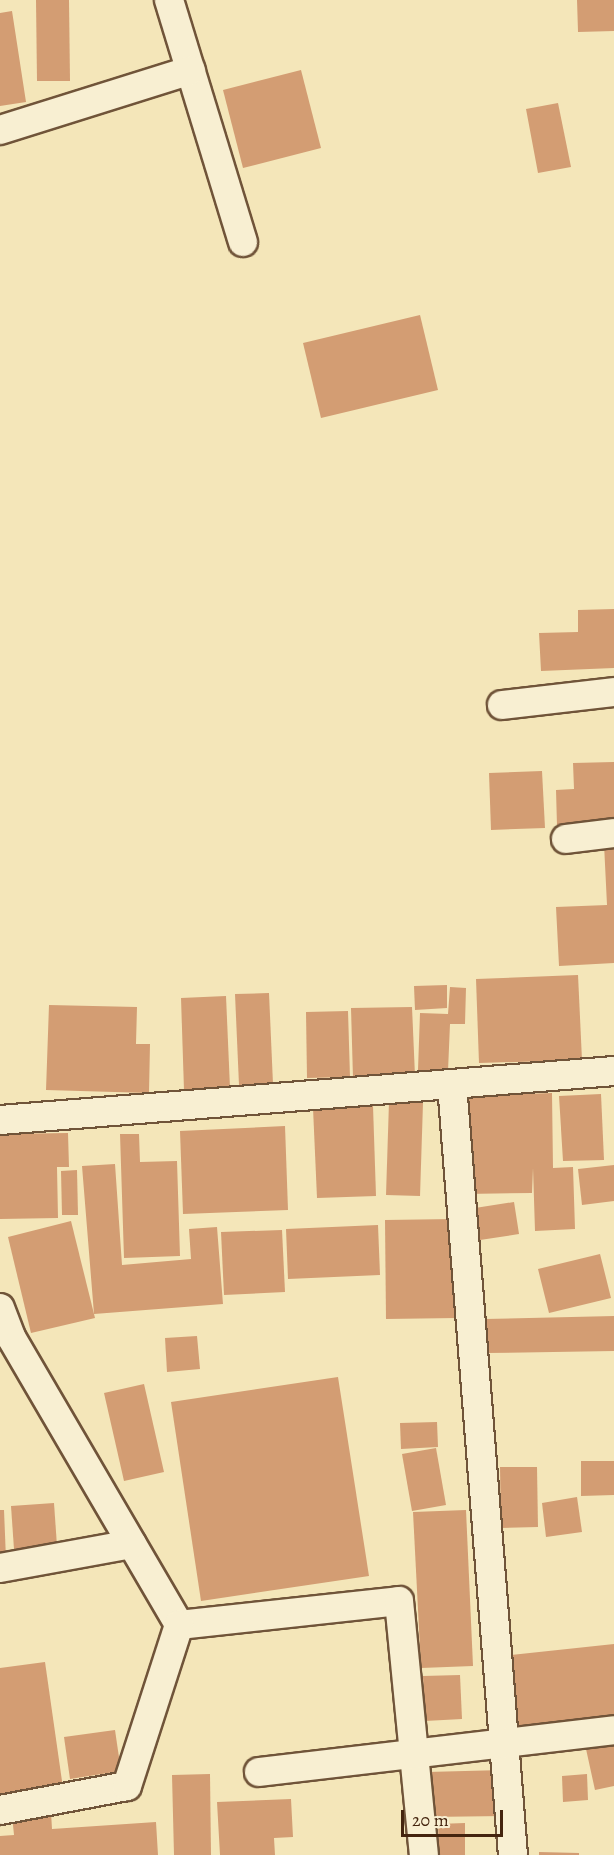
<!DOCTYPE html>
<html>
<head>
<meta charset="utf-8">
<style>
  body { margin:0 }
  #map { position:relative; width:614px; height:1855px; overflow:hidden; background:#f4e6b9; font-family:Alegreya,serif }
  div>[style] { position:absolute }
  .building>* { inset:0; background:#d39d73 }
  .roads { filter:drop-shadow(2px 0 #705439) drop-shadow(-2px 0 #705439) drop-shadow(0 2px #705439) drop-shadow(0 -2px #705439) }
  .minor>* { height:28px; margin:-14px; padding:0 14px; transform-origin:14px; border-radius:14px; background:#f8efd2 }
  span { translate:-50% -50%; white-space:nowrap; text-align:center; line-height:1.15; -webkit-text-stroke:5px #f8efd2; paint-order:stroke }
  .scale { position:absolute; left:401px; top:1810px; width:102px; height:27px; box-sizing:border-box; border:3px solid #44240e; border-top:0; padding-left:8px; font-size:18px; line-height:21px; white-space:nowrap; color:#44240e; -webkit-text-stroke:4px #f8efd2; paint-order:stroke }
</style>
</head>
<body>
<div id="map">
  <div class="building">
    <i style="clip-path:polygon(36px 0,69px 0,70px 81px,37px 81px)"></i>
    <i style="clip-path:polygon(577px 0,614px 0,614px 31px,578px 32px)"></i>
    <i style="clip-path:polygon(12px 11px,26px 102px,0 106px,0 13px)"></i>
    <i style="clip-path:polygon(301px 70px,321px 148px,243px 168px,223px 90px)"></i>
    <i style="clip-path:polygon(558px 103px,571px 167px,538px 173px,526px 109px)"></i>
    <i style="clip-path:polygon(420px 315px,438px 390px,321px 418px,303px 343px)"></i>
    <i style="clip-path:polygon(614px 609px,614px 668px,541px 671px,539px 633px,578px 632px,578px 610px)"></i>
    <i style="clip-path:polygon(614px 762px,614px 824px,557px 826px,556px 790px,574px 789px,573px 763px)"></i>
    <i style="clip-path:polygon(542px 771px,545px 828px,491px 830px,489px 773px)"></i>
    <i style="clip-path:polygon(604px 844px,614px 844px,614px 963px,559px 966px,556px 907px,607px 905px)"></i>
    <i style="clip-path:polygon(578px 975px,582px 1060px,479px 1063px,476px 979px)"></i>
    <i style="clip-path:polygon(447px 985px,447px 1008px,415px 1010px,414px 986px)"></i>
    <i style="clip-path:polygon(450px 987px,466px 988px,465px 1024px,450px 1024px,448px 1071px,418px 1070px,420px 1013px,448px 1014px)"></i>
    <i style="clip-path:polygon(269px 993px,273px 1084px,239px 1085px,235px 994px)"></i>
    <i style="clip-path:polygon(226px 996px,230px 1088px,184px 1090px,181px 998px)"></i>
    <i style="clip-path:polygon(49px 1005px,137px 1007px,136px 1044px,150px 1044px,149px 1093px,46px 1090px)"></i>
    <i style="clip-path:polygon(412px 1007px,415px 1076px,353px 1078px,351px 1008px)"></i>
    <i style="clip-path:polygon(348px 1011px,350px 1077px,307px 1078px,306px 1012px)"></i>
    <i style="clip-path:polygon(552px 1093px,553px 1168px,573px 1167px,575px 1229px,535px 1231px,533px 1168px,532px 1193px,465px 1194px,462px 1096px)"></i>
    <i style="clip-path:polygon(601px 1094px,604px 1160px,563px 1161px,559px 1096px)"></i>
    <i style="clip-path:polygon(389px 1102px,423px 1103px,420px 1196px,386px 1195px)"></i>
    <i style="clip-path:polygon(373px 1106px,376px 1196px,317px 1198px,313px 1108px)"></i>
    <i style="clip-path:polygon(285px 1126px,288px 1210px,183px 1214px,180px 1131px)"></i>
    <i style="clip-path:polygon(68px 1133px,69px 1167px,57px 1167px,58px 1218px,0 1219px,0 1134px)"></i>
    <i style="clip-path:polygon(120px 1134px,139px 1134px,140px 1162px,177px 1161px,180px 1256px,124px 1258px)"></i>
    <i style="clip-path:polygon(115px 1164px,122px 1265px,191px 1259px,189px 1229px,217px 1227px,223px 1304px,94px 1314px,82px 1166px)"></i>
    <i style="clip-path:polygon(614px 1165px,614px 1201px,582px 1205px,578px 1169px)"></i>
    <i style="clip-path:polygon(77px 1170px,78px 1215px,62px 1215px,61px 1171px)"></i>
    <i style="clip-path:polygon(514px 1202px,519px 1234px,480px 1240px,475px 1208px)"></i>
    <i style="clip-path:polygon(454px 1219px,456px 1318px,386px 1319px,385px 1220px)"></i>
    <i style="clip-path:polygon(71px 1221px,95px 1318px,31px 1333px,8px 1237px)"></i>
    <i style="clip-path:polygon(378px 1225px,380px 1275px,288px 1279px,286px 1229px)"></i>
    <i style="clip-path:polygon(282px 1230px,285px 1292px,224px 1295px,221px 1232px)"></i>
    <i style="clip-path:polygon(600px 1254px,611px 1298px,549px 1313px,538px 1269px)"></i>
    <i style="clip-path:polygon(614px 1316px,614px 1351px,486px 1353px,485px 1319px)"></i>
    <i style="clip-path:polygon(197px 1336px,200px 1369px,167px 1372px,165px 1338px)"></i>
    <i style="clip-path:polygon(338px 1377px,369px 1576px,201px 1601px,171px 1402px)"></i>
    <i style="clip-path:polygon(144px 1384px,164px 1472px,124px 1481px,104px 1393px)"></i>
    <i style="clip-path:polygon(437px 1422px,438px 1447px,401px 1449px,400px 1423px)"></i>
    <i style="clip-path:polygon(436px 1448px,446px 1505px,412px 1511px,402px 1454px)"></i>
    <i style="clip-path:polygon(581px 1461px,614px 1461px,614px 1495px,581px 1496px)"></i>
    <i style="clip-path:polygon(500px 1467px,537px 1467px,538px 1527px,501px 1528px)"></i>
    <i style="clip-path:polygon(577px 1497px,582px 1532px,546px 1537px,542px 1503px)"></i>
    <i style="clip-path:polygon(54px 1503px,57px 1546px,14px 1549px,11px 1506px)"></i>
    <i style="clip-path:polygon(0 1510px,4px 1510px,6px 1559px,0 1560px)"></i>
    <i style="clip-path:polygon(466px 1510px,473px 1666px,421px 1668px,413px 1512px)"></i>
    <i style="clip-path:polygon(614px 1644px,614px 1720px,518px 1727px,511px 1655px)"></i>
    <i style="clip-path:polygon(45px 1662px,63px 1788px,0 1797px,0 1668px)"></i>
    <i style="clip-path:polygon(460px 1675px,462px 1719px,425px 1721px,423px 1676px)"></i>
    <i style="clip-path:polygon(115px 1730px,121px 1771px,70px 1779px,64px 1737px)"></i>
    <i style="clip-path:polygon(614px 1743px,614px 1786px,595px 1790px,586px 1749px)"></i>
    <i style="clip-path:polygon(503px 1770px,504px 1816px,428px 1817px,427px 1772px)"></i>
    <i style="clip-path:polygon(210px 1774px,211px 1855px,174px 1855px,172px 1775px)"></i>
    <i style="clip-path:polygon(587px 1774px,588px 1800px,563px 1802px,562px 1776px)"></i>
    <i style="clip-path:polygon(291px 1799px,293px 1837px,274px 1838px,275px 1855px,220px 1855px,217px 1802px)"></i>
    <i style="clip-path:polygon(51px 1812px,52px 1829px,156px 1822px,158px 1855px,0 1855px,0 1836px,14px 1835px,12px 1815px)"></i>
    <i style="clip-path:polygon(465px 1823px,465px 1855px,439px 1855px,438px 1824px)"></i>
    <i style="clip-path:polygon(539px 1852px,579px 1853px,579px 1855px,539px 1855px)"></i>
  </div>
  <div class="roads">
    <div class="minor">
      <i style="left:169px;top:0;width:253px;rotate:73deg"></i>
      <i style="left:0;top:130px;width:200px;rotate:-17.4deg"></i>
      <i style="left:502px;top:705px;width:113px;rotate:-6.6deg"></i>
      <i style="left:566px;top:839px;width:48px;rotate:-7.1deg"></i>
      <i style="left:452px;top:1084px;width:773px;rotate:85.48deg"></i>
      <i style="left:0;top:1120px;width:616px;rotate:-4.56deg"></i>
      <i style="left:0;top:1308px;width:31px;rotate:69deg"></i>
      <i style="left:11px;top:1337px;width:333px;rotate:59.7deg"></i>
      <i style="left:179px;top:1625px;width:221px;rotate:-6.2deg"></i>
      <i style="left:399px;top:1601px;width:255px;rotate:84.4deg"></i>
      <i style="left:0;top:1568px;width:134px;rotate:-10.3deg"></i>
      <i style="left:259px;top:1772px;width:357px;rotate:-6.7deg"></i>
      <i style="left:0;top:1810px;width:129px;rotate:-10.7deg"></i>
      <i style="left:127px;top:1786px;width:169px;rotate:-72.1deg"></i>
    </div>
  </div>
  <div class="scale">20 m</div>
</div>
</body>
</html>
